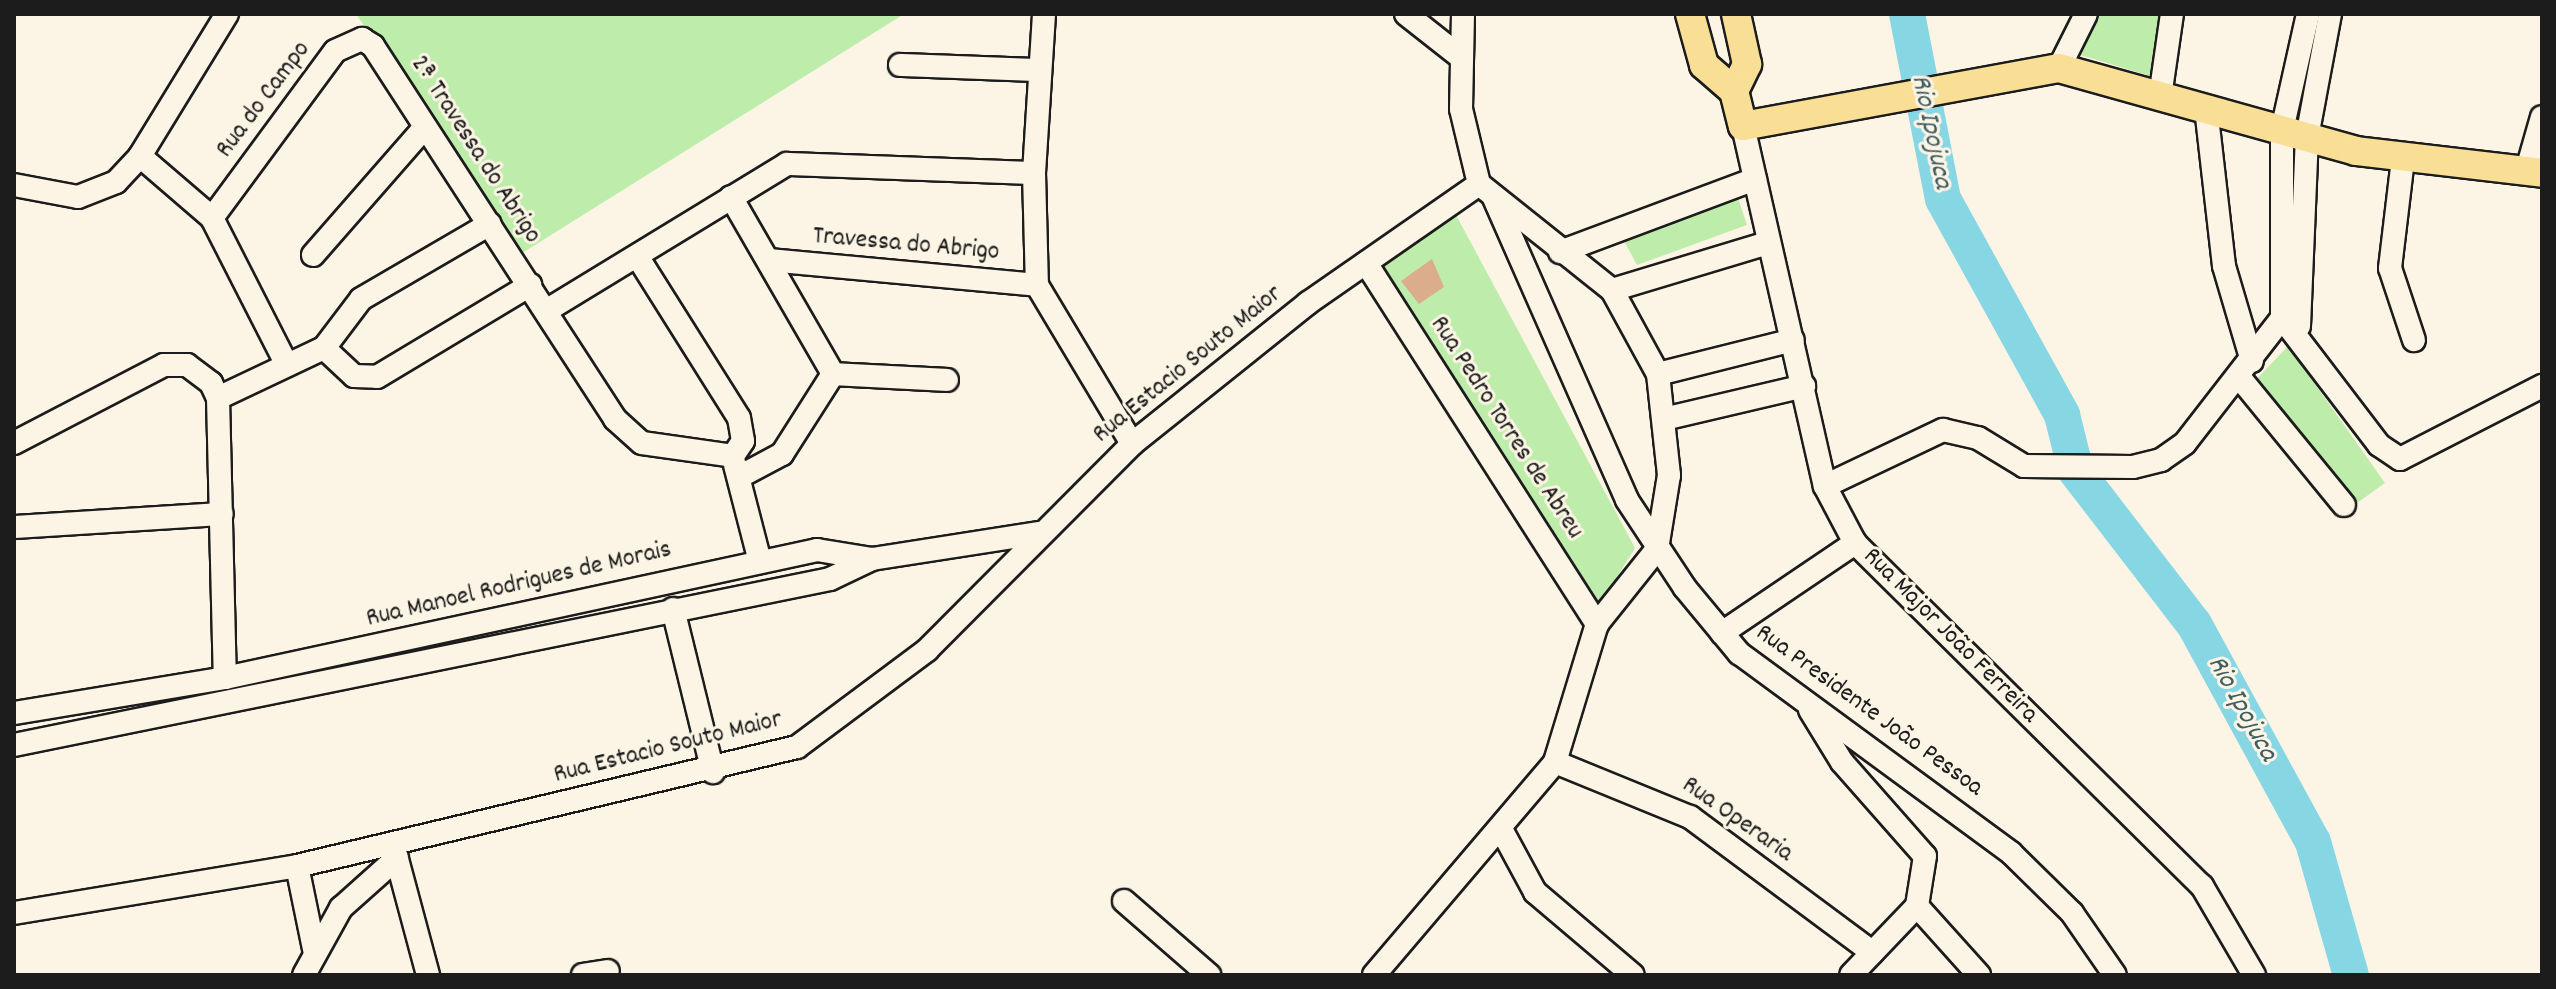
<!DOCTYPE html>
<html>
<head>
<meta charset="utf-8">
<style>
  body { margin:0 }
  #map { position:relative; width:2556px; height:989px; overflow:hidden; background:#fcf5e5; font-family:Dekko,sans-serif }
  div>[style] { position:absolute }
  .green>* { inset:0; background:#beecaa }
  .river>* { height:36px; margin:-18px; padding:0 18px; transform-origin:18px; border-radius:18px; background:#87d6e4 }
  .building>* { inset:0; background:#dbad8c }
  .roads { filter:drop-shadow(2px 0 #1c1c1c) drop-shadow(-2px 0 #1c1c1c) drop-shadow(0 2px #1c1c1c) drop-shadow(0 -2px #1c1c1c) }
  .minor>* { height:22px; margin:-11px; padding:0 11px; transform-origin:11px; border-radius:11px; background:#fcf5e5 }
  .major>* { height:28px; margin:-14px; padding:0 14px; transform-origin:14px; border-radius:14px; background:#f9df96 }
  span { translate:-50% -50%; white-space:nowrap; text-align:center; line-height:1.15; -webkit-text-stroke:6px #fcf5e5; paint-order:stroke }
  .street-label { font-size:26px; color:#1c1c1c }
  .water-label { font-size:28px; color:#415d62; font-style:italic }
  .frame { position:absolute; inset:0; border:16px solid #1c1c1c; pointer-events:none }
</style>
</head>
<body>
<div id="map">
  <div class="green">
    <i style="clip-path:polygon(356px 14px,904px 14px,519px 255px)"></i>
    <i style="clip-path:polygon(2096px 14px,2164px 14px,2154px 77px,2077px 54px)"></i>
    <i style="clip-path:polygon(1737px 195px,1747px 225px,1637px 265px,1624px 241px)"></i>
    <i style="clip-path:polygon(1456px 215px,1635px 548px,1600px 604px,1378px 266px)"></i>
    <i style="clip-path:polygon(2288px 346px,2385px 483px,2357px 503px,2251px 385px)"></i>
  </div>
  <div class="river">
    <i style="left:1907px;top:14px;width:188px;rotate:79deg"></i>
    <i style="left:1943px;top:199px;width:247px;rotate:61.1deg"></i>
    <i style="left:2062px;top:415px;width:45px;rotate:76deg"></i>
    <i style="left:2076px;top:471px;width:193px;rotate:52.4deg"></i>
    <i style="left:2194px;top:624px;width:248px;rotate:61.4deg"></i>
    <i style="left:2313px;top:842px;width:138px;rotate:74.1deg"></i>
  </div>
  <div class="building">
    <i style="clip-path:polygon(1432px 259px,1444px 287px,1419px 304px,1401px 281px)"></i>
  </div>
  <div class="roads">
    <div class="minor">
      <i style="left:1044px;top:14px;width:159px;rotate:93.6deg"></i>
      <i style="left:1034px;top:173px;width:112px;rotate:88.5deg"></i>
      <i style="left:1037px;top:285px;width:185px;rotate:59.1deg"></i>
      <i style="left:1406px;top:14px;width:66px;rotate:38.3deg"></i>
      <i style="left:1463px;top:14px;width:95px;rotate:91.2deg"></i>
      <i style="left:1461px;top:109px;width:77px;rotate:76.5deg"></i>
      <i style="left:1479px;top:184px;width:170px;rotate:38.6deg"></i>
      <i style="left:1612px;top:290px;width:96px;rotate:61.3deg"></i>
      <i style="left:1658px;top:374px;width:102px;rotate:83.8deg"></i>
      <i style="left:1669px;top:475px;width:75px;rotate:99.2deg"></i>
      <i style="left:2308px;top:14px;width:119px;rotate:102.6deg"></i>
      <i style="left:2282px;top:130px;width:188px;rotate:90deg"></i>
      <i style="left:2282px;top:318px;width:160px;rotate:52.6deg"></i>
      <i style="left:2379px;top:445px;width:25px;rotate:34deg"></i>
      <i style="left:2400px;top:459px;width:160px;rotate:-27.2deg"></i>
      <i style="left:900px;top:65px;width:138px;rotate:2.1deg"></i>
      <i style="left:2059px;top:68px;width:60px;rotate:-63.4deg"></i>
      <i style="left:2160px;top:97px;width:84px;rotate:-81.8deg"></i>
      <i style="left:2206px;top:108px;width:159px;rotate:83.5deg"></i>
      <i style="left:2224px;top:266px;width:99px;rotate:73.6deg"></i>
      <i style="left:1743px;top:126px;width:369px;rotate:77.2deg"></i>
      <i style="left:1825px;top:486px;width:64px;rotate:62.2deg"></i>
      <i style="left:1855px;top:543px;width:488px;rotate:44.7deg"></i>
      <i style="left:2202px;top:886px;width:103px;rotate:59.7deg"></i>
      <i style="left:140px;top:156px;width:95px;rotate:40.7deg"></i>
      <i style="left:212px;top:218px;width:165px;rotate:63deg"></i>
      <i style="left:2403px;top:159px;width:110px;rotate:96.8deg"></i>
      <i style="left:2390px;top:268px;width:76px;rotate:71.6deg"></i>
      <i style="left:2526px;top:173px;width:58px;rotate:-74.1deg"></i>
      <i style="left:14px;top:185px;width:65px;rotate:10.6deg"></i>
      <i style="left:78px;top:197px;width:41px;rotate:-21.5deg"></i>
      <i style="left:116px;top:182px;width:35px;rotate:-47deg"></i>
      <i style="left:140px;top:156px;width:167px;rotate:-58.5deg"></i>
      <i style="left:731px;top:197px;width:204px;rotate:60deg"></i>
      <i style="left:833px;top:374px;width:95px;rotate:122.5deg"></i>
      <i style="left:782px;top:454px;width:49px;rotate:151.9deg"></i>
      <i style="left:1494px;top:198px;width:330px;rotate:66.2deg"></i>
      <i style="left:1627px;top:500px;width:105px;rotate:56.6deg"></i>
      <i style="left:1685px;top:588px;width:85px;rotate:50.3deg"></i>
      <i style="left:1739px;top:653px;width:338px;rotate:36.3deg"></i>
      <i style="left:2011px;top:853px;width:86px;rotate:44.5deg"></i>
      <i style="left:2072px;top:913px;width:75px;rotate:55.3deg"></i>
      <i style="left:212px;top:218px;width:207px;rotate:-53.6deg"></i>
      <i style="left:335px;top:51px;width:30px;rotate:-24deg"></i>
      <i style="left:362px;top:39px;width:13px;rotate:32deg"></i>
      <i style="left:373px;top:46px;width:445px;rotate:57deg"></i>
      <i style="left:615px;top:419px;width:36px;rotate:42deg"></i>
      <i style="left:642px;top:443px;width:92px;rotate:8.1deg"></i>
      <i style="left:1560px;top:252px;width:208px;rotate:-20.5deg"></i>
      <i style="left:313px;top:255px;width:170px;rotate:-48.8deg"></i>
      <i style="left:637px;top:256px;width:191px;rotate:57.8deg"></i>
      <i style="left:739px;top:418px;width:23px;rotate:80deg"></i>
      <i style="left:743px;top:441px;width:18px;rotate:124deg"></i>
      <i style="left:769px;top:260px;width:269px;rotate:5.3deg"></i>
      <i style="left:1366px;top:263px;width:429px;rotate:57.4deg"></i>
      <i style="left:1612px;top:290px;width:163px;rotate:-16.8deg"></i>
      <i style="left:546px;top:311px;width:282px;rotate:-31.4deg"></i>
      <i style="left:787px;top:164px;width:247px;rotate:2.1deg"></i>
      <i style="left:2299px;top:326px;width:189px;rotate:-87.6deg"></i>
      <i style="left:2307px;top:137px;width:125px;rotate:-79.4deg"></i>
      <i style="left:324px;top:348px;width:41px;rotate:43deg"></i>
      <i style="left:354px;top:376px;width:23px;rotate:2deg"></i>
      <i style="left:377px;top:377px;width:179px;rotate:-31deg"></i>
      <i style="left:324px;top:348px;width:61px;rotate:-52.9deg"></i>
      <i style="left:361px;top:299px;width:149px;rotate:-30.2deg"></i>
      <i style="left:833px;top:374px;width:114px;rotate:3deg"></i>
      <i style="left:1658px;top:374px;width:139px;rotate:-14.1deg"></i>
      <i style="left:2240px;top:378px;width:164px;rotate:50.7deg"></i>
      <i style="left:218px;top:398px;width:117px;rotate:-25.3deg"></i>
      <i style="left:1668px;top:418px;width:140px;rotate:-13.2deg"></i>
      <i style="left:14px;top:443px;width:169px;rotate:-27.5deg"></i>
      <i style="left:164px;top:365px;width:23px"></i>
      <i style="left:187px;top:365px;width:30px;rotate:37deg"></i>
      <i style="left:211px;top:383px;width:17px;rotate:65deg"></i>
      <i style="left:218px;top:398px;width:280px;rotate:88.6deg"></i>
      <i style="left:735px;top:465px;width:100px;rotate:75.5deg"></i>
      <i style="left:1825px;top:486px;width:131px;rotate:-25.4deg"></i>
      <i style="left:1943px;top:430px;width:36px;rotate:13deg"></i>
      <i style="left:1978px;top:438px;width:54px;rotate:31.3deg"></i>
      <i style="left:2024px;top:466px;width:109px;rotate:0.5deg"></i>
      <i style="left:2133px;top:467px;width:29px;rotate:-14deg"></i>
      <i style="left:2161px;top:460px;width:29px;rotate:-35deg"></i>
      <i style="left:2185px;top:443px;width:158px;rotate:-52.2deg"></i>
      <i style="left:2282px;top:318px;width:15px;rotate:-20deg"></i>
      <i style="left:14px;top:527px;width:208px;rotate:-3.6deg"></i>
      <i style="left:673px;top:609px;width:168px;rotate:76.2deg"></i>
      <i style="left:1722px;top:633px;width:161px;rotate:-34.1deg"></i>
      <i style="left:1810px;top:710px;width:61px;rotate:58.4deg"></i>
      <i style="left:1842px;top:762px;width:125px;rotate:48.6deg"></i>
      <i style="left:1925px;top:856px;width:51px;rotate:99.1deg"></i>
      <i style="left:1917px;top:906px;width:95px;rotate:133.7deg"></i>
      <i style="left:14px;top:713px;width:214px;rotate:-9.4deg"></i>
      <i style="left:225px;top:678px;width:606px;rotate:-12.2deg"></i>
      <i style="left:817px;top:550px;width:56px;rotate:9.3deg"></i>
      <i style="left:872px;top:559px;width:168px;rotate:-8.9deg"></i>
      <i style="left:14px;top:745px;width:833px;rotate:-11.5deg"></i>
      <i style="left:830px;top:579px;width:47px;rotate:-25.5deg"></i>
      <i style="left:1555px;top:762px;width:146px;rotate:22.2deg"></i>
      <i style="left:1690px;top:817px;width:227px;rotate:36.6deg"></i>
      <i style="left:1501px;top:829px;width:72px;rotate:61.6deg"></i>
      <i style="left:1535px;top:892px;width:128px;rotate:40.3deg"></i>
      <i style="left:394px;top:848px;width:131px;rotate:75deg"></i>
      <i style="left:297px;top:866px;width:85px;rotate:78.4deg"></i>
      <i style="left:1124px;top:901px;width:113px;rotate:41deg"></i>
      <i style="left:1917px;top:906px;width:93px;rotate:48.1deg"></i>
      <i style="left:14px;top:913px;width:287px;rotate:-9.4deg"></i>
      <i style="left:297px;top:866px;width:514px;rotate:-13.39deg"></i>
      <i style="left:797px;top:747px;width:162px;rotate:-36.7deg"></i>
      <i style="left:927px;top:650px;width:291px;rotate:-45.1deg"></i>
      <i style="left:1132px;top:444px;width:226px;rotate:-38.7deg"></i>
      <i style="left:1308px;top:303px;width:208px;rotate:-34.8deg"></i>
      <i style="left:304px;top:975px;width:77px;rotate:-61.1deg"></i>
      <i style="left:341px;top:908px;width:75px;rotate:-41.8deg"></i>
      <i style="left:583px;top:975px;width:25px;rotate:-9deg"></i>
      <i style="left:1374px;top:975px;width:280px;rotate:-49.6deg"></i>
      <i style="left:1555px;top:762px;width:144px;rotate:-73.1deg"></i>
      <i style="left:1597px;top:624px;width:96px;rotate:-51.3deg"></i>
    </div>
    <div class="major">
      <i style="left:1690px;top:14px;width:53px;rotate:74.6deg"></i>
      <i style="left:1704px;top:65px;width:40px;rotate:41deg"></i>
      <i style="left:1734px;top:91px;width:36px;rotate:76deg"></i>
      <i style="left:1743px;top:126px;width:321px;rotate:-10.4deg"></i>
      <i style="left:2059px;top:68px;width:308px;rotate:15.6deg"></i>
      <i style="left:2356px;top:151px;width:187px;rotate:6.7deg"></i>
      <i style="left:1734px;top:91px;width:30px;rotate:-64deg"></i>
      <i style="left:1747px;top:64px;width:51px;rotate:-102.4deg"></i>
    </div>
  </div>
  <div class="street-label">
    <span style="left:264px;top:100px;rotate:-53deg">Rua do Campo</span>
    <span style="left:475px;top:150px;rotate:57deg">2ª Travessa do Abrigo</span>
    <span style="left:906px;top:245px;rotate:5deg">Travessa do Abrigo</span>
    <span style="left:1188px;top:365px;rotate:-39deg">Rua Estacio Souto Maior</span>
    <span style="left:1506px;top:428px;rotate:57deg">Rua Pedro Torres de Abreu</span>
    <span style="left:519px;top:585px;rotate:-13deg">Rua Manoel Rodrigues de Morais</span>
    <span style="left:1950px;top:636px;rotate:45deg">Rua Major João Ferreira</span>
    <span style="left:1869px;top:711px;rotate:36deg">Rua Presidente João Pessoa</span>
    <span style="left:668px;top:748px;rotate:-14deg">Rua Estacio Souto Maior</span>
    <span style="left:1737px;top:820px;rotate:35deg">Rua Operaria</span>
  </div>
  <div class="water-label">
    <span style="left:1930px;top:132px;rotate:78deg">Rio Ipojuca</span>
    <span style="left:2241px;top:709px;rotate:61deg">Rio Ipojuca</span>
  </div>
  <div class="frame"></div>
</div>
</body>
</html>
